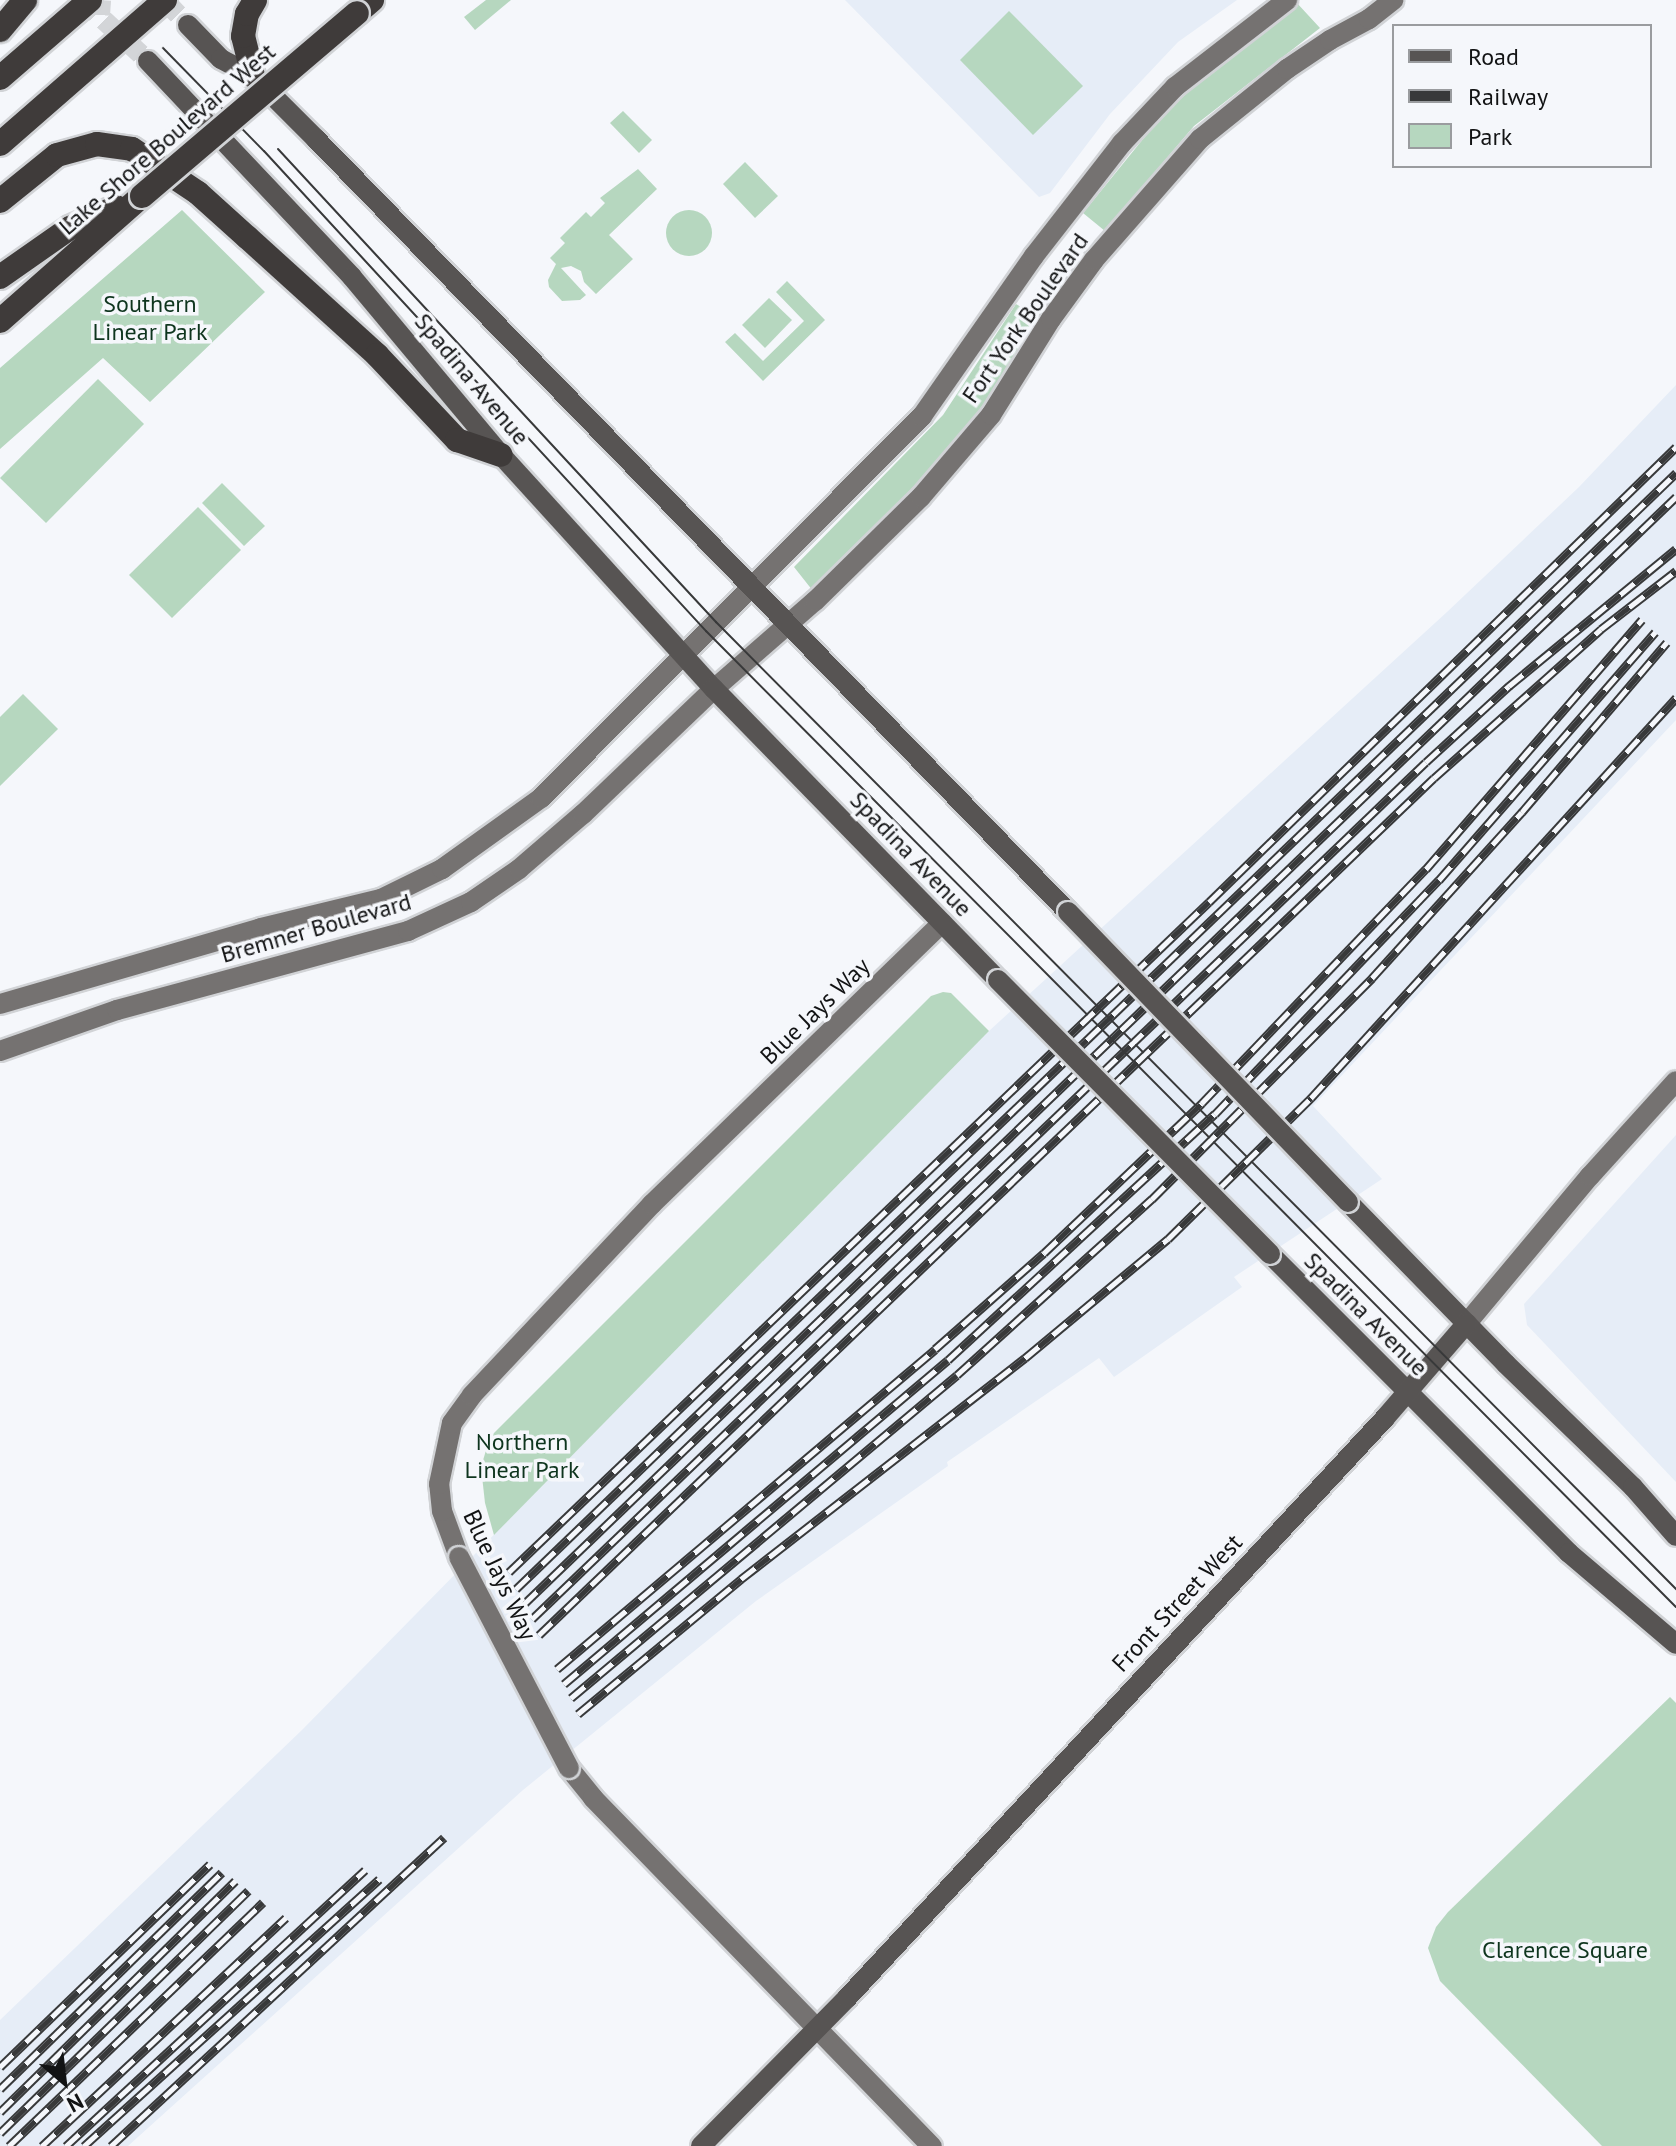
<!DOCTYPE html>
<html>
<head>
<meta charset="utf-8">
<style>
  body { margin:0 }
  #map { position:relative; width:1676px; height:2146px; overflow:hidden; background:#f5f7fb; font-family:"PT Sans",sans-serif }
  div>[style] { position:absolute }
  .built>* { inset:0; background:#e6edf7 }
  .green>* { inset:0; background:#b6d7bf }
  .round { border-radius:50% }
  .primary-tunnel>* { height:20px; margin-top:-10px; transform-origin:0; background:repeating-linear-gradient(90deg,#d3d5d8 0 20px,transparent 0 30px) }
  .highway-tunnel>* { height:24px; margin-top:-12px; transform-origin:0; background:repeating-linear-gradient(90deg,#d3d5d8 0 24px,transparent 0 36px) }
  .roads { filter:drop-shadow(2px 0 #d1d3d6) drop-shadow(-2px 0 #d1d3d6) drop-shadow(0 2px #d1d3d6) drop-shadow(0 -2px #d1d3d6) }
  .secondary>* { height:20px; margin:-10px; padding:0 10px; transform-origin:10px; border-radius:10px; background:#757271 }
  .primary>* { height:20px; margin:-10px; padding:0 10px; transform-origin:10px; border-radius:10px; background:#575453 }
  .highway>* { height:24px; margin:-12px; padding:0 12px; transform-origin:12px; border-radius:12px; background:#3f3b3a }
  .tram>* { height:2px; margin:-1px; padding:0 1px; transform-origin:1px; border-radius:1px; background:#38393a }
  .rail>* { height:9px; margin-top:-4.5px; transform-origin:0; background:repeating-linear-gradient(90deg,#f5f7fb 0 18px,#38393a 0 36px); box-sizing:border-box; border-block:2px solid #38393a }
  .bridges { filter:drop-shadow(2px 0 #d1d3d6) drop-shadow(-2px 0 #d1d3d6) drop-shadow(0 2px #d1d3d6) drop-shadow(0 -2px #d1d3d6) }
  .secondary-bridge>* { height:20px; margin:-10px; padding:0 10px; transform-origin:10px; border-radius:10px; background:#757271 }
  .primary-bridge>* { height:20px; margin:-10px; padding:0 10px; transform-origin:10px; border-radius:10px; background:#575453 }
  .highway-bridge>* { height:24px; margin:-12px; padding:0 12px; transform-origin:12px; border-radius:12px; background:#3f3b3a }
  span { translate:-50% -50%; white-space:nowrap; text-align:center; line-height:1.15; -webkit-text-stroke:7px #f5f7fb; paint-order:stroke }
  .street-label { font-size:24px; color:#121314 }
  .park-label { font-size:24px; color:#0e351e }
  .legend { position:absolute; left:1392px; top:24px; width:260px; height:144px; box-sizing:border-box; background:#f5f7fb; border:2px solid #9a9c9f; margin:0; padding:10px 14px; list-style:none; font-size:24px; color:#121314 }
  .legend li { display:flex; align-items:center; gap:16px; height:40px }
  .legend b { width:40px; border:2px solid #9a9c9f }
  .north { position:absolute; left:24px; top:2042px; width:80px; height:80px; -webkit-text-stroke:6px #f5f7fb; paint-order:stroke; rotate:152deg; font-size:22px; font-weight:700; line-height:32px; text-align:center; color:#121314 }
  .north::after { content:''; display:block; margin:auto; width:28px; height:36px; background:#121314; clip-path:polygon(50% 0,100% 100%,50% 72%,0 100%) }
</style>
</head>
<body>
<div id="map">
  <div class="built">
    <i style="clip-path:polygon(845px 0,1237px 0,1178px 42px,1110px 114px,1050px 193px,1039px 197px)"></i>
    <i style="clip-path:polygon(1676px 385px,1676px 720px,1313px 1106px,1382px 1179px,1234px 1277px,1242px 1287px,1114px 1377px,1099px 1358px,947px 1462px,948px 1466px,756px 1601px,523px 1790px,128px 2146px,0 2146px,0 2020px,302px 1730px,989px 1031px,1447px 612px,1579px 487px)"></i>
    <i style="clip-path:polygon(1676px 1135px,1676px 1482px,1527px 1325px,1524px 1304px)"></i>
  </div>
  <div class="green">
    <i style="clip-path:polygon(486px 0,511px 0,475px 30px,464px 17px)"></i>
    <i style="clip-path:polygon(1296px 2px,1320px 28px,1194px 126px,1105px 231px,1083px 213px,1169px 107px)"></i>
    <i style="clip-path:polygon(1009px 11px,1083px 86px,1033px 135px,960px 60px)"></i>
    <i style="clip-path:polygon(623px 111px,652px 140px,639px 153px,610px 123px)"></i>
    <i style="clip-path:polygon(745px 162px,778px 196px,755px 218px,723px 184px)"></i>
    <i style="clip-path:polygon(638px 169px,657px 189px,609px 235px,633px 259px,596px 294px,584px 282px,581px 271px,571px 266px,561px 268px,586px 295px,580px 300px,562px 301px,549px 287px,548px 280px,556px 264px,550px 258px,565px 243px,560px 238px,586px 212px,591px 217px,605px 203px,600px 198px)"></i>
    <i style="clip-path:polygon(182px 210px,265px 292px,150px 402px,103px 358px,0 449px,0 368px)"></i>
    <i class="round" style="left:666px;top:210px;width:46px;height:46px"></i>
    <i style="clip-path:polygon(787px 281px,825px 320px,763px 381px,725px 342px,735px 333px,763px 361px,804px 321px,776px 292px)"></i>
    <i style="clip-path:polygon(769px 298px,792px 320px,765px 348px,742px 325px)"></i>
    <i style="clip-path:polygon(1016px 304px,1031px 313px,1033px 322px,994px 396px,914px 493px,813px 591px,794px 567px,943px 415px)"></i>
    <i style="clip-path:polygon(98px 379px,144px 424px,46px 523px,0 478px)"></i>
    <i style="clip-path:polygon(222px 483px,265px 526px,244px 546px,202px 503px)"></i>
    <i style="clip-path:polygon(198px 507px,241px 550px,172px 618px,129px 575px)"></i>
    <i style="clip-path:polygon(23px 694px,58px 729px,0 786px,0 717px)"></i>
    <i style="clip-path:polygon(943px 992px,951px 993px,989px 1031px,494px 1535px,485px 1503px,481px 1467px,490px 1437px,931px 996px)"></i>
    <i style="clip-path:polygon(1670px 1697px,1676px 1703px,1676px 2146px,1602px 2146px,1440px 1981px,1428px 1948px,1436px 1927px,1448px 1912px)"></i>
  </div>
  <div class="primary-tunnel">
    <i style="left:82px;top:0;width:90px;rotate:42.7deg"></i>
    <i style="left:164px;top:0;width:35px;rotate:46deg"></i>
  </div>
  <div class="highway-tunnel">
    <i style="left:98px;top:15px;width:15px;rotate:-86deg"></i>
  </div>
  <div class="roads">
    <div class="secondary">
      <i style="left:0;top:1004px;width:272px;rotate:-16.2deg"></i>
      <i style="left:261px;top:928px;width:123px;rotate:-13.6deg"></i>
      <i style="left:381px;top:899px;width:68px;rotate:-26.2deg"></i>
      <i style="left:442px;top:869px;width:122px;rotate:-35.6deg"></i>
      <i style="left:541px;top:798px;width:540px;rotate:-45.08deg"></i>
      <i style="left:922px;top:416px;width:195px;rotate:-55deg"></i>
      <i style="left:1034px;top:256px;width:143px;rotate:-52.1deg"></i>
      <i style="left:1122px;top:143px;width:77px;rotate:-46.6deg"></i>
      <i style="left:1175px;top:87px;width:142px;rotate:-37.8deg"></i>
      <i style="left:0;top:1051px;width:124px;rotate:-19.3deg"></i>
      <i style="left:117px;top:1010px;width:302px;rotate:-15.2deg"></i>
      <i style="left:408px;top:931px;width:69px;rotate:-24.7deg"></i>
      <i style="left:471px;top:902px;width:58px;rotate:-34.5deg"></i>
      <i style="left:519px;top:869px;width:84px;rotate:-40.7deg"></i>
      <i style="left:583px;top:814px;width:181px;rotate:-43.7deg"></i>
      <i style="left:714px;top:689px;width:134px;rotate:-41.1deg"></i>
      <i style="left:815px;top:601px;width:148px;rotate:-44.5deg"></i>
      <i style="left:921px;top:497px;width:108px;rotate:-49.5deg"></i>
      <i style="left:991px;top:415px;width:113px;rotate:-58deg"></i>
      <i style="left:1051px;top:319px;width:73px;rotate:-53.9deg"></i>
      <i style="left:1094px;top:260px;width:161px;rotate:-48.8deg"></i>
      <i style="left:1200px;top:139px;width:112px;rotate:-38.8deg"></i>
      <i style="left:1287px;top:69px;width:52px;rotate:-34deg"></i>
      <i style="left:1330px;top:40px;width:44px;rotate:-28.3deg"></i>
      <i style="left:1369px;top:19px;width:31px;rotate:-38deg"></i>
      <i style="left:1467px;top:1323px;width:192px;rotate:-50.1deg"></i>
      <i style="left:1590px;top:1176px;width:128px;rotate:-47.8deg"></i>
      <i style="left:459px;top:1557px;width:49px;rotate:-110.3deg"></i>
      <i style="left:442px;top:1511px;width:27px;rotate:-96deg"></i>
      <i style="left:439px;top:1484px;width:62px;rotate:-78deg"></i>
      <i style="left:452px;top:1423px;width:34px;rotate:-54deg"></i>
      <i style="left:472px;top:1395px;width:262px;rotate:-46.7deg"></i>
      <i style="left:652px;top:1204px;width:404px;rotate:-44.1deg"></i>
      <i style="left:569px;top:1768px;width:38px;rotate:51deg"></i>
      <i style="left:593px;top:1798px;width:486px;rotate:45.8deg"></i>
    </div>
    <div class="primary">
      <i style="left:188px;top:25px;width:47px;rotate:45.9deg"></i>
      <i style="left:221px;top:59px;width:36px;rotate:28deg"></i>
      <i style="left:253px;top:76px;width:89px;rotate:45deg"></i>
      <i style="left:316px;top:139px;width:1078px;rotate:45.79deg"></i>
      <i style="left:148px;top:61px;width:297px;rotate:46.6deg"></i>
      <i style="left:352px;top:277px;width:232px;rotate:50.1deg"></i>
      <i style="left:501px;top:455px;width:316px;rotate:47.7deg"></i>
      <i style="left:714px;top:689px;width:407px;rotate:45.7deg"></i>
      <i style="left:1348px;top:1202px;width:226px;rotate:45.7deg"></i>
      <i style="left:1506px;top:1364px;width:177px;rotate:44.1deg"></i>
      <i style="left:1633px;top:1487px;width:65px;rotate:48.7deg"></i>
      <i style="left:1270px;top:1254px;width:423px;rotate:45deg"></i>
      <i style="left:1569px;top:1553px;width:140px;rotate:40.4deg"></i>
      <i style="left:701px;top:2146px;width:208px;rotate:-45.4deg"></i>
      <i style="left:847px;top:1998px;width:791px;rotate:-47.15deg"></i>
      <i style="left:1385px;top:1418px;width:125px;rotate:-49.2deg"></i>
    </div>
    <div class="highway">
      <i style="left:357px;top:13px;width:20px;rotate:-41deg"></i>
      <i style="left:0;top:30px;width:39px;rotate:-50deg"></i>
      <i style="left:253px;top:76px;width:41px;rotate:-104deg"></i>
      <i style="left:243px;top:36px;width:22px;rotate:-80deg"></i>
      <i style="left:247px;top:14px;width:16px;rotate:-60deg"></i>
      <i style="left:0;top:201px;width:73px;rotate:-38.9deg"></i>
      <i style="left:57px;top:155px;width:41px;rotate:-15.4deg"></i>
      <i style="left:97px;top:144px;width:35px;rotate:8deg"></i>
      <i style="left:132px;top:149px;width:79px;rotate:33.7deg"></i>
      <i style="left:198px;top:193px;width:67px;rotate:42deg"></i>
      <i style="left:248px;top:238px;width:174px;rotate:42.2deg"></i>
      <i style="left:377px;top:355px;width:117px;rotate:46.7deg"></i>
      <i style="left:457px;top:440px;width:46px;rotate:18.8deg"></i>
      <i style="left:0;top:277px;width:85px;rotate:-35deg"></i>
      <i style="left:70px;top:228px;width:51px;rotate:-24.1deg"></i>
      <i style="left:0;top:321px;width:189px;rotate:-41.4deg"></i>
    </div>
  </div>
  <div class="tram">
    <i style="left:163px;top:48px;width:144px;rotate:45.6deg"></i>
    <i style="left:264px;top:151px;width:653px;rotate:47.36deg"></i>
    <i style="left:706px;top:631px;width:1376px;rotate:45.18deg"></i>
    <i style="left:278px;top:149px;width:645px;rotate:47.2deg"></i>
    <i style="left:716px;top:622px;width:1363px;rotate:45.21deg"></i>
  </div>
  <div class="rail">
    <i style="left:509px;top:1572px;width:969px;rotate:-43.75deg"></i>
    <i style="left:1209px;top:902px;width:652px;rotate:-44.25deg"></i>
    <i style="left:516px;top:1589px;width:1610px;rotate:-43.89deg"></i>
    <i style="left:524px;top:1604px;width:1598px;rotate:-43.86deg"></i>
    <i style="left:532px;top:1619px;width:1238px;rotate:-43.79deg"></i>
    <i style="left:1426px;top:762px;width:113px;rotate:-42.5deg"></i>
    <i style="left:1509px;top:686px;width:216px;rotate:-39.4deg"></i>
    <i style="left:539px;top:1635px;width:1239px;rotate:-43.76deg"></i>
    <i style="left:1434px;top:778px;width:224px;rotate:-41.7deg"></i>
    <i style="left:1601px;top:629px;width:95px;rotate:-37.7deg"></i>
    <i style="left:557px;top:1669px;width:495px;rotate:-40.2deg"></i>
    <i style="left:935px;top:1349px;width:145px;rotate:-41.4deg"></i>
    <i style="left:1044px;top:1253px;width:218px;rotate:-43.5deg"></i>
    <i style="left:1202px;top:1103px;width:324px;rotate:-46.3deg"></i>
    <i style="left:1426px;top:869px;width:330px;rotate:-49.1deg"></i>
    <i style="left:564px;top:1684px;width:502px;rotate:-40.16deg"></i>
    <i style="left:948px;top:1360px;width:363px;rotate:-42.7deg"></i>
    <i style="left:1215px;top:1114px;width:324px;rotate:-46.3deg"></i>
    <i style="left:1439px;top:880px;width:329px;rotate:-48.9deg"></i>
    <i style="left:571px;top:1698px;width:503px;rotate:-39.92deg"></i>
    <i style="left:957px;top:1375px;width:263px;rotate:-42.1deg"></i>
    <i style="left:1152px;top:1199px;width:312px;rotate:-45.1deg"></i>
    <i style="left:1372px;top:978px;width:224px;rotate:-47.9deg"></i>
    <i style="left:1522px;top:812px;width:223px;rotate:-49.5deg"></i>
    <i style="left:578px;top:1714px;width:212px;rotate:-39.6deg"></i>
    <i style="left:741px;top:1579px;width:360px;rotate:-37.9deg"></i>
    <i style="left:1025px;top:1358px;width:186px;rotate:-39.8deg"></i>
    <i style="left:1168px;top:1239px;width:201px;rotate:-44.6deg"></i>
    <i style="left:1311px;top:1098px;width:542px;rotate:-47.62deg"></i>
    <i style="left:0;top:2067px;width:292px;rotate:-44deg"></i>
    <i style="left:0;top:2089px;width:310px;rotate:-44.3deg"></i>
    <i style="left:0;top:2112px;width:330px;rotate:-44.5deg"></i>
    <i style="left:0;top:2133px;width:347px;rotate:-44.3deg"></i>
    <i style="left:9px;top:2146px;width:352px;rotate:-43.8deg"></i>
    <i style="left:42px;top:2146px;width:334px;rotate:-43.1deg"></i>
    <i style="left:66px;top:2146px;width:407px;rotate:-42.7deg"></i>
    <i style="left:84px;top:2146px;width:398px;rotate:-42.1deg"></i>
    <i style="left:111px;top:2146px;width:454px;rotate:-42.8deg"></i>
  </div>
  <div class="bridges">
    <div class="secondary-bridge">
      <i style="left:459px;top:1557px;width:238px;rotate:62.5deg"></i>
    </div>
    <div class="primary-bridge">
      <i style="left:1068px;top:912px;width:403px;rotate:46deg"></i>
      <i style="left:998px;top:980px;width:386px;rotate:45.2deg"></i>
    </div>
    <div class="highway-bridge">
      <i style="left:0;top:78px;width:119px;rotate:-40.9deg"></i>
      <i style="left:0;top:144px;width:219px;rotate:-41.1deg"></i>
      <i style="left:142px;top:196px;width:282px;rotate:-40.4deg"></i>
    </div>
  </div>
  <div class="street-label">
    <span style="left:167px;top:139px;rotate:-41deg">Lake Shore Boulevard West</span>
    <span style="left:1025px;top:318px;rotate:-55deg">Fort York Boulevard</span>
    <span style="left:472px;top:379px;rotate:50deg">Spadina Avenue</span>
    <span style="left:911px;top:854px;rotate:46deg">Spadina Avenue</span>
    <span style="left:316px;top:928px;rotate:-16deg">Bremner Boulevard</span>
    <span style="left:815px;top:1011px;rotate:-44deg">Blue Jays Way</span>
    <span style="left:1366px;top:1314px;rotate:45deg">Spadina Avenue</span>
    <span style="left:500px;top:1575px;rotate:65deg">Blue Jays Way</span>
    <span style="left:1177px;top:1603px;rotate:-47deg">Front Street West</span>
  </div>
  <div class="park-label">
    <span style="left:150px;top:318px">Southern<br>Linear Park</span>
    <span style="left:522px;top:1456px">Northern<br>Linear Park</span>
    <span style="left:1565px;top:1950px">Clarence Square</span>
  </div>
  <ul class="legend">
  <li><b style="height:10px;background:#575453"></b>Road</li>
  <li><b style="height:10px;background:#38393a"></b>Railway</li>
  <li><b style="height:22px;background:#b6d7bf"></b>Park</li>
  </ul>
  <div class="north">N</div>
</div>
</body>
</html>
